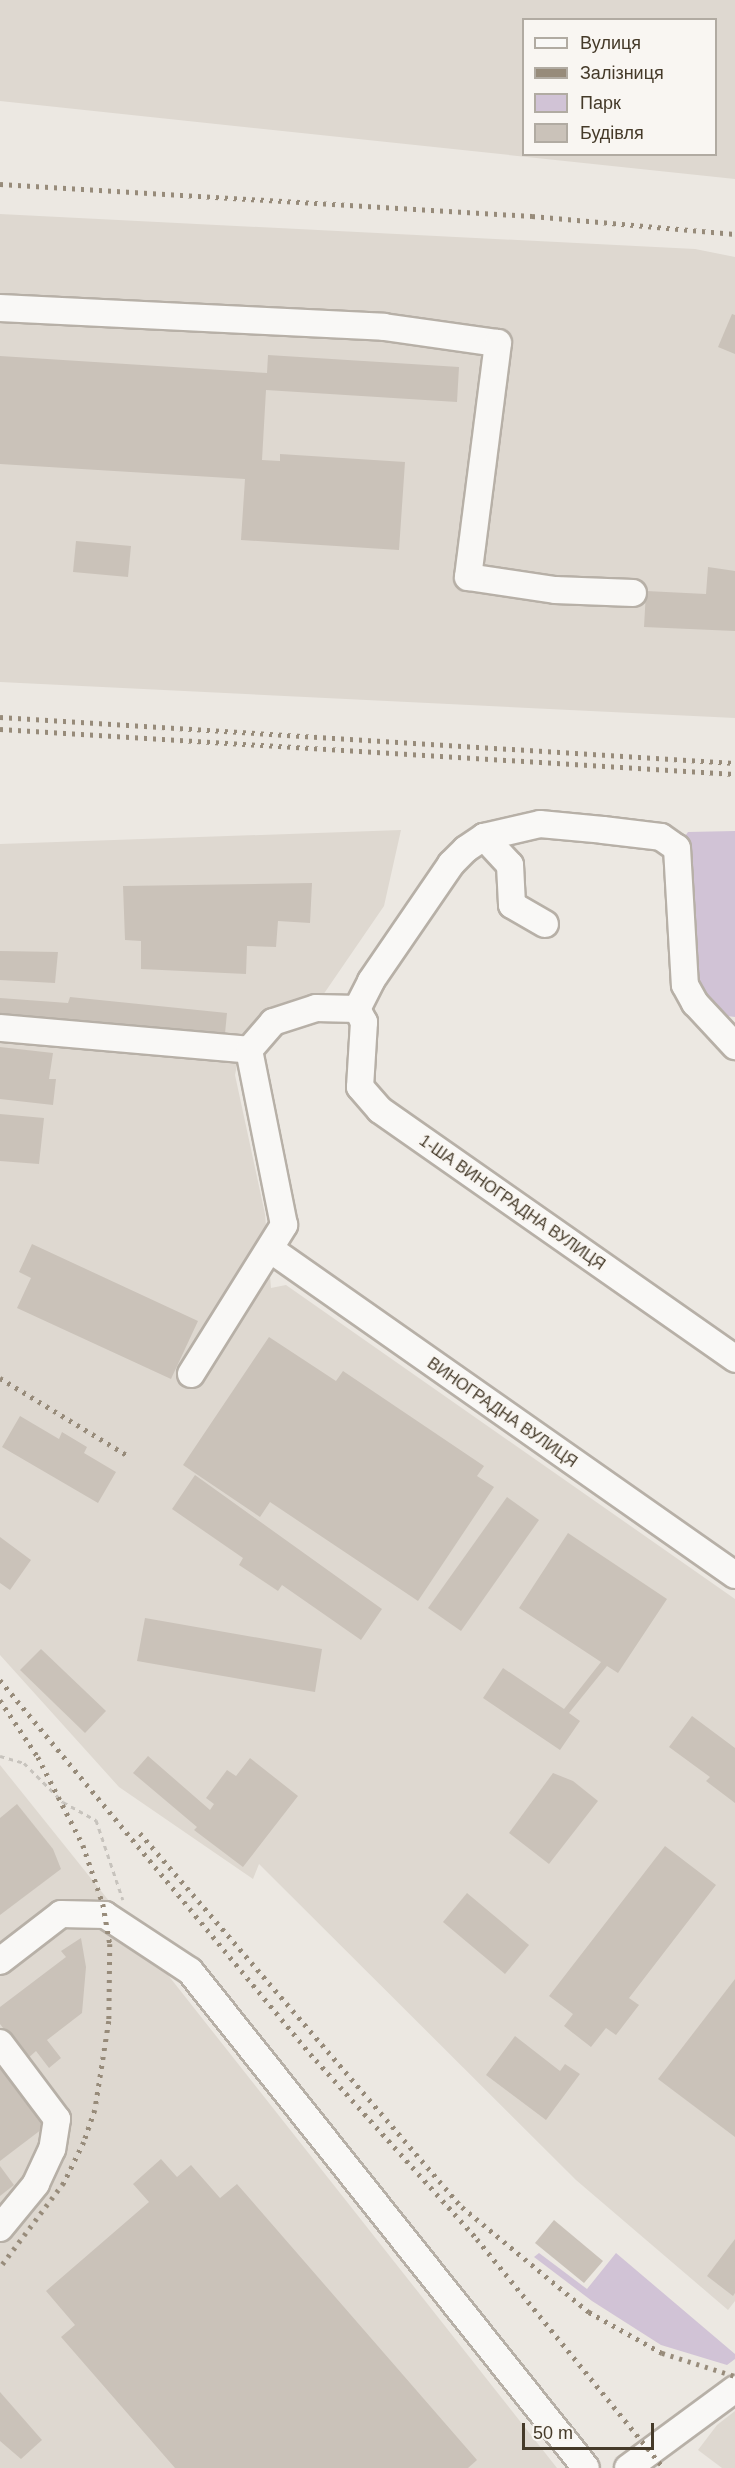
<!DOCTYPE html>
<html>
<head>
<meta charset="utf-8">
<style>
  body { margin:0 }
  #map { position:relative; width:735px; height:2468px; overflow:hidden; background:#ece8e2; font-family:Helvetica,sans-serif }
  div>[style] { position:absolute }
  .built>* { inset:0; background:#ded8d0 }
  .green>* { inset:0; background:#d1c3d6 }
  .building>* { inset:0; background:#cac2b9 }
  .path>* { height:3px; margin-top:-1.5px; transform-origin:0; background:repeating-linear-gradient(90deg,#c7c3bd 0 4.5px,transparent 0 9px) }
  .roads { filter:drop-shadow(2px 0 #b7b0a7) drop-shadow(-2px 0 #b7b0a7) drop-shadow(0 2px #b7b0a7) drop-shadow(0 -2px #b7b0a7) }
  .minor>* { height:26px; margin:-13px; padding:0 13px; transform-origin:13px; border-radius:13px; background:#f9f8f6 }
  .rail>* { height:4.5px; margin-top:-2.25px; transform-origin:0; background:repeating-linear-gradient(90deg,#978b7a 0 3px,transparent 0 9px) }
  span { translate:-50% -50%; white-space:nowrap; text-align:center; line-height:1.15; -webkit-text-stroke:4.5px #f9f6f2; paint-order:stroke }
  .street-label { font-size:16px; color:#453a29 }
  .legend { position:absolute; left:522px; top:18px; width:195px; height:138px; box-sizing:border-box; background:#f9f6f2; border:2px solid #b1aba2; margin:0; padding:8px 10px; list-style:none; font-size:18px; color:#453a29 }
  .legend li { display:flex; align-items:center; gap:12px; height:30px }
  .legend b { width:30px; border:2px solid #b1aba2 }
  .scale { position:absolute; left:522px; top:2423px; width:132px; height:27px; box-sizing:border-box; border:3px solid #453a29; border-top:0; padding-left:8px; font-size:18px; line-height:21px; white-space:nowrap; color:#453a29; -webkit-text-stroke:4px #f9f6f2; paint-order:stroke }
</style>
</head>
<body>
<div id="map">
  <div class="built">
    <i style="clip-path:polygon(evenodd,0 0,735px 0,735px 179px,0 101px,0 0,524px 20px,716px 20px,716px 154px,524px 154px,524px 20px)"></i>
    <i style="clip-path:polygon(0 214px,695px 249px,735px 257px,735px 718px,0 682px)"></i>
    <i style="clip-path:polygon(401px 830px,384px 906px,323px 995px,242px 1040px,235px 1075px,265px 1214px,271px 1288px,286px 1285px,735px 1599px,735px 2301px,728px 2310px,576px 2180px,259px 1864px,253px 1879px,119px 1787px,0 1655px,0 844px)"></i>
    <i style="clip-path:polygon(0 1765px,138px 1937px,557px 2468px,0 2468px)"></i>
    <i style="clip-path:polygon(735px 2411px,735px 2468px,722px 2468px,698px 2450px,717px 2425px)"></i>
  </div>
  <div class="green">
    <i style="clip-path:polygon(735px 831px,735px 1017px,712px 1014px,682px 984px,680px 843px,688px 832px)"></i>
    <i style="clip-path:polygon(539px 2253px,587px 2289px,616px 2253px,735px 2354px,735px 2359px,727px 2365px,661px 2345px,592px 2301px,534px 2257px)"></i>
  </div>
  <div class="building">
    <i style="clip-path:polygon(732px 314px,735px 315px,735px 354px,718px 347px)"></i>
    <i style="clip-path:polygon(268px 355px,459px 367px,457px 402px,266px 390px,262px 460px,280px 461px,280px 454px,405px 462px,399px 550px,241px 540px,245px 479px,0 464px,0 356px,267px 373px)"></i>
    <i style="clip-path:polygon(76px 541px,131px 546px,128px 577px,73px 572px)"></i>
    <i style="clip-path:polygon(708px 567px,735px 571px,735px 631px,644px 627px,646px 591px,706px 594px)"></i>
    <i style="clip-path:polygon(312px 883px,310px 923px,278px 921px,276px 947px,247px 946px,246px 974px,141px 969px,141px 941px,125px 940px,123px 886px)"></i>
    <i style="clip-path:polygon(0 951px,58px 952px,55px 983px,0 980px)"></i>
    <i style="clip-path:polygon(70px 997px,227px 1013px,224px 1044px,0 1025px,0 998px,68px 1003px)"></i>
    <i style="clip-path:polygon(0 1047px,53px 1053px,49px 1079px,56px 1079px,53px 1105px,0 1099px)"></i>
    <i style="clip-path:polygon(0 1114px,44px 1118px,39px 1164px,0 1161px)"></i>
    <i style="clip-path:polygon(32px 1244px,198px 1321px,171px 1379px,17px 1308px,31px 1278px,19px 1272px)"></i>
    <i style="clip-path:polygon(269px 1337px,336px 1381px,343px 1371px,484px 1466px,477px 1476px,494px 1487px,418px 1601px,270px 1502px,260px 1517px,183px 1465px)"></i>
    <i style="clip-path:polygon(20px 1416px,59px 1439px,62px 1432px,87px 1447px,84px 1453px,116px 1472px,98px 1503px,2px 1447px)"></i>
    <i style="clip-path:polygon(195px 1475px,382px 1609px,361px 1640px,282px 1585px,278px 1591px,239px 1565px,243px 1558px,172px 1509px)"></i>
    <i style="clip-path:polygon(507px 1497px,539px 1520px,461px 1631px,428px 1608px)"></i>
    <i style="clip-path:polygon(568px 1533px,667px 1599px,618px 1673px,607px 1666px,569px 1713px,580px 1721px,560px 1750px,483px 1698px,503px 1668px,564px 1709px,601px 1662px,519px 1608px)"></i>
    <i style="clip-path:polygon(0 1537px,31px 1560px,10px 1590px,0 1583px)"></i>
    <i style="clip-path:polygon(145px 1618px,322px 1649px,315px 1692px,137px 1661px)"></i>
    <i style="clip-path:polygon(41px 1649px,106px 1711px,85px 1733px,20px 1670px)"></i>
    <i style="clip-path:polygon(692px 1716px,735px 1748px,735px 1803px,706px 1781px,710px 1777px,669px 1747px)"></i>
    <i style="clip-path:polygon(148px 1756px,210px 1810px,214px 1804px,206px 1798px,227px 1770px,236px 1776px,250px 1758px,298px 1796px,243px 1867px,194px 1830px,197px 1827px,133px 1773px)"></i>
    <i style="clip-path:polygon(553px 1773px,573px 1781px,598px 1801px,549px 1864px,509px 1833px)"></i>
    <i style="clip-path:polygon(17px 1804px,53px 1849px,61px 1869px,0 1915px,0 1818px)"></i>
    <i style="clip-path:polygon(665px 1846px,716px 1885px,629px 1998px,639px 2005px,616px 2035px,606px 2028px,591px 2047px,564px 2026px,573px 2014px,549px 1996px)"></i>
    <i style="clip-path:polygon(467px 1893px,529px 1945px,505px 1974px,443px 1922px)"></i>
    <i style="clip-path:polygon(81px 1938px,86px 1967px,82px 2013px,47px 2040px,61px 2058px,49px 2068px,36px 2051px,27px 2059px,0 2024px,0 2007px,66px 1957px,61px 1951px)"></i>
    <i style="clip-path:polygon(735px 1979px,735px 2137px,658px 2079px)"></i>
    <i style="clip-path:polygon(515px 2036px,560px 2071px,565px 2064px,580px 2074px,546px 2120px,486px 2075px)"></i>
    <i style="clip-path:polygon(0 2066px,46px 2126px,0 2161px)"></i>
    <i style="clip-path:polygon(161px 2159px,177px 2177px,191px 2165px,220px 2198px,237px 2184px,477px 2460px,468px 2468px,175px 2468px,61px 2337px,75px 2325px,46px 2291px,149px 2202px,133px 2184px)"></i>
    <i style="clip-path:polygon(0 2166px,14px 2185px,0 2196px)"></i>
    <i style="clip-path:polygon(554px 2220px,603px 2261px,584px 2283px,535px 2243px)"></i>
    <i style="clip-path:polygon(735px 2239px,735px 2293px,733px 2296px,707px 2276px)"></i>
    <i style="clip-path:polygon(0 2392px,42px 2440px,21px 2459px,0 2441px)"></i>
  </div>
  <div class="path">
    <i style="left:0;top:1756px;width:25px;rotate:16deg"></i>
    <i style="left:24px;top:1763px;width:55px;rotate:45deg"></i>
    <i style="left:63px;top:1802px;width:38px;rotate:29deg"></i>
    <i style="left:96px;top:1820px;width:84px;rotate:71.4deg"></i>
  </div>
  <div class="roads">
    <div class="minor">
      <i style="left:0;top:308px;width:384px;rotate:2.8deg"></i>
      <i style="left:384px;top:327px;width:115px;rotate:8deg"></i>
      <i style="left:498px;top:343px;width:236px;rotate:97.3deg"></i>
      <i style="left:468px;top:577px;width:88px;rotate:8.5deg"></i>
      <i style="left:555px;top:590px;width:78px;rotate:2.2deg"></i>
      <i style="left:484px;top:837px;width:38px;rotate:47deg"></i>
      <i style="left:510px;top:865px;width:40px;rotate:87.1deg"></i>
      <i style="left:512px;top:905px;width:38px;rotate:30deg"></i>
      <i style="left:357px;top:1009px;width:31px;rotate:-63deg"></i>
      <i style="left:371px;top:981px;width:142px;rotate:-55.6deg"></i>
      <i style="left:451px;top:864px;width:21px;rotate:-45deg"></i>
      <i style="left:466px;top:849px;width:22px;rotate:-34deg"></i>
      <i style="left:484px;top:837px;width:57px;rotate:-13.1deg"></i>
      <i style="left:540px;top:824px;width:63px;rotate:5.4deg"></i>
      <i style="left:603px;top:830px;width:58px;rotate:6.9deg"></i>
      <i style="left:661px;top:837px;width:19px;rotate:35deg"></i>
      <i style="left:677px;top:848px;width:137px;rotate:86.7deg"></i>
      <i style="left:685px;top:985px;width:21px;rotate:61deg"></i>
      <i style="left:695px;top:1003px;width:59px;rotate:47.1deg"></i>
      <i style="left:357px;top:1009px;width:15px;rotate:62deg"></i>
      <i style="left:364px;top:1022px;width:65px;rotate:93.5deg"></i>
      <i style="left:360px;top:1087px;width:30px;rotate:49deg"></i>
      <i style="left:380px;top:1110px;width:434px;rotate:35deg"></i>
      <i style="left:0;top:1028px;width:250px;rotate:5deg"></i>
      <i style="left:270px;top:1249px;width:568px;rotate:35.03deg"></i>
      <i style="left:191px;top:1374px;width:176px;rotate:-58deg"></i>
      <i style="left:284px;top:1225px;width:178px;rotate:-101.3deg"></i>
      <i style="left:249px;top:1050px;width:37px;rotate:-49deg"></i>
      <i style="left:273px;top:1022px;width:45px;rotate:-18deg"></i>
      <i style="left:316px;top:1008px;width:41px;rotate:1.4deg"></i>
      <i style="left:0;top:1961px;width:77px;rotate:-37.6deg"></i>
      <i style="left:61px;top:1914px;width:44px;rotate:1.3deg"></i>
      <i style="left:105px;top:1915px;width:102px;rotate:33.4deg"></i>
      <i style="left:190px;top:1971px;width:635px;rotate:51.45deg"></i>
      <i style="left:0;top:2043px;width:95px;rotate:53.1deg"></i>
      <i style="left:57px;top:2119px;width:30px;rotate:99deg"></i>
      <i style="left:52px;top:2149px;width:38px;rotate:115deg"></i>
      <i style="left:36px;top:2184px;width:57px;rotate:129.3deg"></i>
      <i style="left:628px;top:2468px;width:133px;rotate:-36.4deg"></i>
    </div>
  </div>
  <div class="rail">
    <i style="left:0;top:184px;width:533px;rotate:3.44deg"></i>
    <i style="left:532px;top:216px;width:204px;rotate:5.1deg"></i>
    <i style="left:0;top:717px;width:736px;rotate:3.58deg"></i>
    <i style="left:0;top:729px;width:736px;rotate:3.5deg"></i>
    <i style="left:0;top:1378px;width:152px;rotate:31.3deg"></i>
    <i style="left:0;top:1680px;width:494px;rotate:50.3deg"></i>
    <i style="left:316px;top:2060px;width:241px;rotate:48deg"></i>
    <i style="left:477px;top:2239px;width:296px;rotate:50.8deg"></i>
    <i style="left:0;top:1700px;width:69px;rotate:56.3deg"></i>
    <i style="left:38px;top:1757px;width:99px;rotate:62.9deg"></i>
    <i style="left:83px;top:1845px;width:62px;rotate:71.3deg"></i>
    <i style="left:103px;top:1904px;width:41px;rotate:80.1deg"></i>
    <i style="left:110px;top:1944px;width:77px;rotate:90.7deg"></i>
    <i style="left:109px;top:2021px;width:90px;rotate:98.9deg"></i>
    <i style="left:95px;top:2110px;width:34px;rotate:109deg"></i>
    <i style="left:84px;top:2142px;width:46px;rotate:116deg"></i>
    <i style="left:64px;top:2183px;width:106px;rotate:127deg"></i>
    <i style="left:140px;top:1833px;width:494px;rotate:49.3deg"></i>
    <i style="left:462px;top:2207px;width:165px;rotate:39.6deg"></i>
    <i style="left:589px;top:2312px;width:84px;rotate:29.3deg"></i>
    <i style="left:662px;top:2353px;width:77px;rotate:17.5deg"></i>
  </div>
  <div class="street-label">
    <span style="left:512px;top:1203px;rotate:35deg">1-ША ВИНОГРАДНА ВУЛИЦЯ</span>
    <span style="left:502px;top:1413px;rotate:35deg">ВИНОГРАДНА ВУЛИЦЯ</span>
  </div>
  <ul class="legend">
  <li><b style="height:8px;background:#f9f8f6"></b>Вулиця</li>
  <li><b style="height:8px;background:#978b7a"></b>Залізниця</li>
  <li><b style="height:16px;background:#d1c3d6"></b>Парк</li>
  <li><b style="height:16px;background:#cac2b9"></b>Будівля</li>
  </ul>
  <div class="scale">50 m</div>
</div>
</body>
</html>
